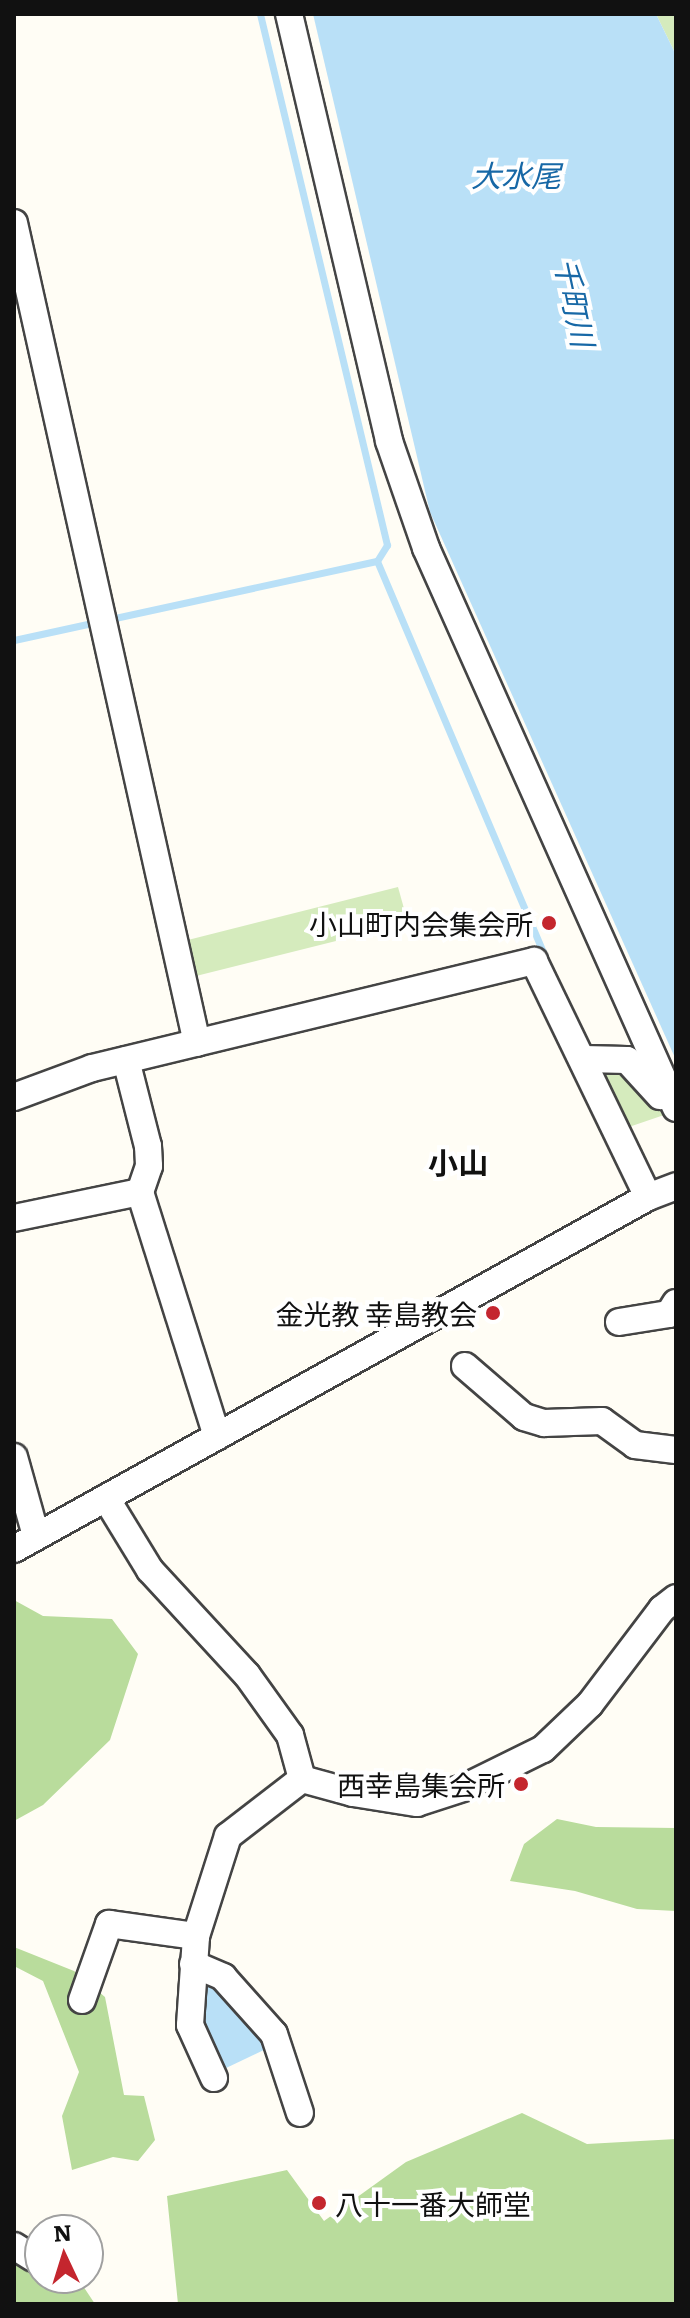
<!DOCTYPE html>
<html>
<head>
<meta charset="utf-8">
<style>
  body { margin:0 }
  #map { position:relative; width:690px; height:2318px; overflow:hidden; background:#fffdf5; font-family:Literata,"Noto Sans JP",serif }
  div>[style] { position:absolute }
  .green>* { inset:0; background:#d5ebbd }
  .forest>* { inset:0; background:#b9dc9c }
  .water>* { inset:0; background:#b9e0f7 }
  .stream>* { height:7px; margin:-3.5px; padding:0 3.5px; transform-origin:3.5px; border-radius:3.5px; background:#b9e0f7 }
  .roads { filter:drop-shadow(2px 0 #444) drop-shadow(-2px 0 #444) drop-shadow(0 2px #444) drop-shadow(0 -2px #444) }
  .street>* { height:26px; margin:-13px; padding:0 13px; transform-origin:13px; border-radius:13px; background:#fff }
  .dots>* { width:22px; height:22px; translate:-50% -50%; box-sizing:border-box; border:4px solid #fff; border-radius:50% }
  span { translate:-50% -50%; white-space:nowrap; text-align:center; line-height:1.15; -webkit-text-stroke:8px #fff; paint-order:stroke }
  .poi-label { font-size:28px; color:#111 }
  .right { translate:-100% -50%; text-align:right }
  .left { translate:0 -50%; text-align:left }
  .water-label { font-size:30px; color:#1768a6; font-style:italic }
  .neighbourhood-label { font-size:30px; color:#111; font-weight:700 }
  .frame { position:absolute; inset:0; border:16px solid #111; pointer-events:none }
  .north { position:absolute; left:24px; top:2214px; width:80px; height:80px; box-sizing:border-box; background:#fff; border:2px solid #a0a0a0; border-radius:50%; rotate:356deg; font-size:22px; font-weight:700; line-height:32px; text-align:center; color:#111 }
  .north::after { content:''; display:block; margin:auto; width:28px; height:36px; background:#c4262e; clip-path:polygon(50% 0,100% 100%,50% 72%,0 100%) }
</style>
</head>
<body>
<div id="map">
  <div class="green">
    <i style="clip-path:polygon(656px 14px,676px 14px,676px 55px)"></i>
    <i style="clip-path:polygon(398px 887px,408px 923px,188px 978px,180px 942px)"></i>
    <i style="clip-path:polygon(595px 1066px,638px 1074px,667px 1114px,623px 1129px)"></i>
  </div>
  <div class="forest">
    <i style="clip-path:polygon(14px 1600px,43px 1616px,112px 1619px,138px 1654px,110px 1740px,43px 1805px,14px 1821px)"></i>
    <i style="clip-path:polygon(557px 1819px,596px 1827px,676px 1828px,676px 1911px,637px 1909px,575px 1891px,510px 1881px,524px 1844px)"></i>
    <i style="clip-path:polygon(14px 1947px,74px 1971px,105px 1997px,124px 2095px,144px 2096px,155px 2140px,138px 2161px,113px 2157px,72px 2170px,62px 2116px,79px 2072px,43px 1981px,14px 1966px)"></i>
    <i style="clip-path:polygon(522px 2113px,587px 2144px,676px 2139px,676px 2304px,178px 2304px,167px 2196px,287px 2170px,324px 2221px,406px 2162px)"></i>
    <i style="clip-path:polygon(14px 2261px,40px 2266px,40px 2278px,66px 2278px,83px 2286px,95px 2304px,14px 2304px)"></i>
  </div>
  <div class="water">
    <i style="clip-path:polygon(313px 14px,656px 14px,676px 55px,676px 1060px,430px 512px)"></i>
    <i style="clip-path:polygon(205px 1979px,223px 1990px,270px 2047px,224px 2069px,200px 2020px)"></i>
  </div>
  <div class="stream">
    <i style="left:377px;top:561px;width:432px;rotate:67deg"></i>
    <i style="left:14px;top:640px;width:371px;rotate:-12.3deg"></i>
    <i style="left:377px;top:561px;width:19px;rotate:-58deg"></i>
    <i style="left:387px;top:545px;width:546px;rotate:-103.45deg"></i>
  </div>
  <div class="roads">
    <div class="street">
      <i style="left:289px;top:14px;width:439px;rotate:76.8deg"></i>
      <i style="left:389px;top:441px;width:113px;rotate:70.9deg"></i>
      <i style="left:426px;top:548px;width:613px;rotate:65.94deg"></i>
      <i style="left:14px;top:223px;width:840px;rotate:77.42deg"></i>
      <i style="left:584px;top:1059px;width:43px;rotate:1.3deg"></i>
      <i style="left:627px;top:1060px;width:49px;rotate:47.5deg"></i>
      <i style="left:126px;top:1060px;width:89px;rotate:75.7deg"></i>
      <i style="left:148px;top:1146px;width:20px;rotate:87deg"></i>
      <i style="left:149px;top:1166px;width:28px;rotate:109deg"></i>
      <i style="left:14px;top:1097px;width:83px;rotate:-20.4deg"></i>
      <i style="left:92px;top:1068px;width:455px;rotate:-13.6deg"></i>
      <i style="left:534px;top:961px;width:262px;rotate:64.2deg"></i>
      <i style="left:14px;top:1218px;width:129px;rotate:-11.7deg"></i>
      <i style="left:140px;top:1192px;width:256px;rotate:72.5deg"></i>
      <i style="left:619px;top:1322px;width:51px;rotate:-9.1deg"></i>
      <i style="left:669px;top:1314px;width:13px;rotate:-58deg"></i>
      <i style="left:465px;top:1366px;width:78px;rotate:40.8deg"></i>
      <i style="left:524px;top:1417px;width:21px;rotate:17deg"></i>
      <i style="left:544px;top:1423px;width:58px;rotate:-2deg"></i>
      <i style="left:602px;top:1421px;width:41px;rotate:36deg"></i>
      <i style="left:635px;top:1445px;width:41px;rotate:7deg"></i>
      <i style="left:14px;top:1457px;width:82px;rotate:74.4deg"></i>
      <i style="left:106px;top:1498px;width:84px;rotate:58.6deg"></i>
      <i style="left:150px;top:1570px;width:143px;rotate:47.3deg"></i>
      <i style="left:247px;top:1675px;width:74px;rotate:54.4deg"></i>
      <i style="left:290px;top:1735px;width:46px;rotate:74.7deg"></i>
      <i style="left:302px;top:1779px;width:53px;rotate:15.4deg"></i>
      <i style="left:353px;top:1793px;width:65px;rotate:8.9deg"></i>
      <i style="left:417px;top:1803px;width:52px;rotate:-18.1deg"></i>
      <i style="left:466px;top:1787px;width:86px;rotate:-26.3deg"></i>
      <i style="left:543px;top:1749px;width:65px;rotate:-43.8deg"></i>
      <i style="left:590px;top:1704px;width:119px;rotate:-52.8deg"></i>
      <i style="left:662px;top:1609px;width:18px;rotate:-38deg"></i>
      <i style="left:14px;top:1549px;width:725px;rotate:-29.04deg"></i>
      <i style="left:648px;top:1197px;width:30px;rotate:-21deg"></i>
      <i style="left:193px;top:1964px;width:33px;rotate:23deg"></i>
      <i style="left:223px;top:1977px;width:76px;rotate:48.2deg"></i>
      <i style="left:274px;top:2034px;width:83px;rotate:71.8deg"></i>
      <i style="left:82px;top:2000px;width:81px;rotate:-70.4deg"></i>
      <i style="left:109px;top:1924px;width:88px;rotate:7.9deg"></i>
      <i style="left:214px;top:2078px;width:58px;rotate:-114.4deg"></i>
      <i style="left:190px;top:2025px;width:89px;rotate:-86.1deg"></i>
      <i style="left:196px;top:1936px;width:105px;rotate:-72.3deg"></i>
      <i style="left:228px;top:1836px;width:93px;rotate:-37.6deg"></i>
      <i style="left:14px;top:2246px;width:22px;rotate:32deg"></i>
    </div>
  </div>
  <div class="dots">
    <i style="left:549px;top:923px;background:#c4262e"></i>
    <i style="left:493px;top:1313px;background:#c4262e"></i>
    <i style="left:521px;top:1784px;background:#c4262e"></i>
    <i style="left:319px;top:2203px;background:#c4262e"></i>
  </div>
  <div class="poi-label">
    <span class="right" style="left:533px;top:923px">小山町内会集会所</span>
    <span class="right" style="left:477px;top:1313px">金光教 幸島教会</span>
    <span class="right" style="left:505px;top:1784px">西幸島集会所</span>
    <span class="left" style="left:335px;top:2203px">八十一番大師堂</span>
  </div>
  <div class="water-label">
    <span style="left:516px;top:174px">大水尾</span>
    <span style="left:576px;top:302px;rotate:78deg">千町川</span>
  </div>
  <div class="neighbourhood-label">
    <span style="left:458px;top:1161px">小山</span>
  </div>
  <div class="frame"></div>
  <div class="north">N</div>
</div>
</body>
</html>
